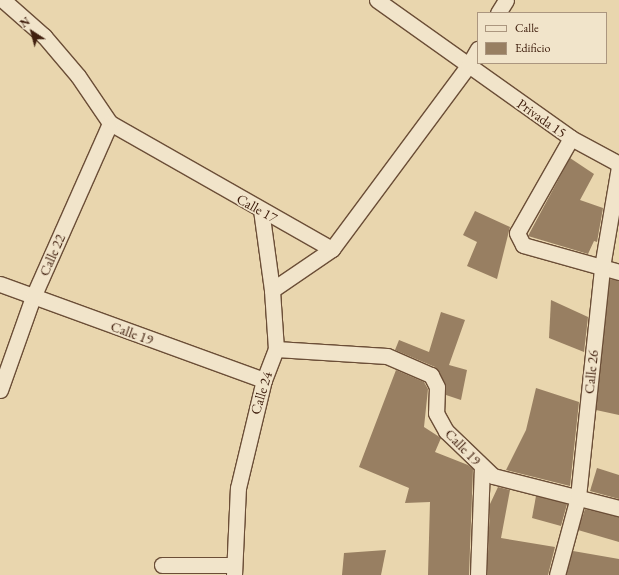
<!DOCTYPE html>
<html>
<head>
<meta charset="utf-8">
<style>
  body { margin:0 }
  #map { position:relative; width:619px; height:575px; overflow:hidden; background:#e9d6ae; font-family:"EB Garamond",serif }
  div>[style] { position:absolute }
  .building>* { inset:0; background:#987f62 }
  .roads { filter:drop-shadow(1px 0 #6b4e37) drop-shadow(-1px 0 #6b4e37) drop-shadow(0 1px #6b4e37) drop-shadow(0 -1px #6b4e37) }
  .minor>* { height:15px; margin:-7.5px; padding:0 7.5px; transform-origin:7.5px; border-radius:7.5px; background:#f1e4ca }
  span { translate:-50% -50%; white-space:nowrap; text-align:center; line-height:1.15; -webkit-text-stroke:3.5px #f1e4ca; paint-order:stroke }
  .street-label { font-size:14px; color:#41200f }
  .legend { position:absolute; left:477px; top:12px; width:130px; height:52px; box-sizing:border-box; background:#f1e4ca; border:1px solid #ab967f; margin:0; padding:5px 7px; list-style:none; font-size:12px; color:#41200f }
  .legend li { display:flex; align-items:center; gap:8px; height:20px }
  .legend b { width:20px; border:1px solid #ab967f }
  .north { position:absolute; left:12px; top:12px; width:40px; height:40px; -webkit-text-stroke:3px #f1e4ca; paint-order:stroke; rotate:324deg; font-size:11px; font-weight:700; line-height:16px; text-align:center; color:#41200f }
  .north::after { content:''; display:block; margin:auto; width:14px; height:18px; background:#41200f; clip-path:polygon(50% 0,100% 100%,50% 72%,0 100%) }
</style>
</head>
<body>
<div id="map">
  <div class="building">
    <i style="clip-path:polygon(570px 158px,594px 174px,580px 200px,603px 208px,597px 242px,594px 241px,588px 254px,528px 236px)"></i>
    <i style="clip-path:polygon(475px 211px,510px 227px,497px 279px,467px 266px,477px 242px,463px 235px)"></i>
    <i style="clip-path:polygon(610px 279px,619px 281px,619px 415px,596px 410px)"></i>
    <i style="clip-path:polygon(551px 300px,588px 317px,584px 352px,549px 338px)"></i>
    <i style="clip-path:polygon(441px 312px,465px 320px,449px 365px,467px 370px,461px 400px,446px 395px,445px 383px,435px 367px,395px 350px,399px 340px,429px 352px)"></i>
    <i style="clip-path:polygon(396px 370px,424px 382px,428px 389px,424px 427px,441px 438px,435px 452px,468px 465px,473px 469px,469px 575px,428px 575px,430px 502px,405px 503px,409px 488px,359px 467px)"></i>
    <i style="clip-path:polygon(536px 388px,579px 402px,570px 486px,506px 470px,526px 430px)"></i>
    <i style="clip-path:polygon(597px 468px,619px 475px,619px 499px,590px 491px)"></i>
    <i style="clip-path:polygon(498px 487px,510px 490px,501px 538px,555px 547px,548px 575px,487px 575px,490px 504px)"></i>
    <i style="clip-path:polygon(536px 496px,567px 504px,561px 526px,532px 518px)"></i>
    <i style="clip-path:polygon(585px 509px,619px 517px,619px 542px,578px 530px)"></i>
    <i style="clip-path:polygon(386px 550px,381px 575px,342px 575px,344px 553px)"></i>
    <i style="clip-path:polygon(573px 551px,619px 559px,619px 575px,566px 575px)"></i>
  </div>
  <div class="roads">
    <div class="minor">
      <i style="left:3px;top:0;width:55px;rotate:41.3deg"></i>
      <i style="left:44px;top:36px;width:52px;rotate:49.6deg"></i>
      <i style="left:78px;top:76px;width:57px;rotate:55.8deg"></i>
      <i style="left:110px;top:123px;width:255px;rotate:29.6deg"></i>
      <i style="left:377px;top:0;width:238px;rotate:35.4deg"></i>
      <i style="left:571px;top:138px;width:55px;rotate:28.4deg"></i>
      <i style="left:498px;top:13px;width:15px;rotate:-58deg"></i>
      <i style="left:571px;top:138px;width:109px;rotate:119.6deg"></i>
      <i style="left:517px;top:233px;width:13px;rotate:63deg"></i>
      <i style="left:523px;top:245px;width:100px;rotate:15.7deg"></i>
      <i style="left:0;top:284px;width:281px;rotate:20deg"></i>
      <i style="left:272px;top:290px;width:73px;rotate:-34.3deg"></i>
      <i style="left:332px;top:249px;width:228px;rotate:-53.4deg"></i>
      <i style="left:468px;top:66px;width:20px;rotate:-60deg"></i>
      <i style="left:276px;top:349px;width:111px;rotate:3.6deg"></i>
      <i style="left:387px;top:356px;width:48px;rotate:23.4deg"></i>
      <i style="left:431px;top:375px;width:13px;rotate:63deg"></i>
      <i style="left:437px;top:387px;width:26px;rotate:92deg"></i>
      <i style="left:436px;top:413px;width:21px;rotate:61deg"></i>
      <i style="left:446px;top:431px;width:65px;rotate:43.8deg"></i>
      <i style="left:493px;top:476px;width:130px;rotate:14.3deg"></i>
      <i style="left:0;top:390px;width:99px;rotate:-70.5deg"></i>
      <i style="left:33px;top:297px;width:190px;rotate:-66.1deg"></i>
      <i style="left:162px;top:565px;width:72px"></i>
      <i style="left:234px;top:575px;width:87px;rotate:-87.4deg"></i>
      <i style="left:238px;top:488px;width:111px;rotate:-76.5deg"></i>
      <i style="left:264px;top:380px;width:33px;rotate:-69deg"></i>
      <i style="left:276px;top:349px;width:59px;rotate:-93.9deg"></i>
      <i style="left:272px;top:290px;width:81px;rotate:-97.8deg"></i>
      <i style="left:478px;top:575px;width:108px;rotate:-87.9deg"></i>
      <i style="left:557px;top:575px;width:81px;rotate:-74.9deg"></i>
      <i style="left:578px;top:497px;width:231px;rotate:-84deg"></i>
      <i style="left:602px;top:267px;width:101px;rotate:-80.4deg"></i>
    </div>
  </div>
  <div class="street-label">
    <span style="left:542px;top:118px;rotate:35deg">Privada 15</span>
    <span style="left:257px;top:208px;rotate:29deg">Calle 17</span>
    <span style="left:52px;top:255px;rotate:-66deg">Calle 22</span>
    <span style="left:132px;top:333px;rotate:20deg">Calle 19</span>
    <span style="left:591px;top:372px;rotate:-84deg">Calle 26</span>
    <span style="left:261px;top:393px;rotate:-73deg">Calle 24</span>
    <span style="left:463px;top:447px;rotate:46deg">Calle 19</span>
  </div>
  <ul class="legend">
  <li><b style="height:5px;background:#f1e4ca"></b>Calle</li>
  <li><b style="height:11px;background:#987f62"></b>Edificio</li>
  </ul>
  <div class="north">N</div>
</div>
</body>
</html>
